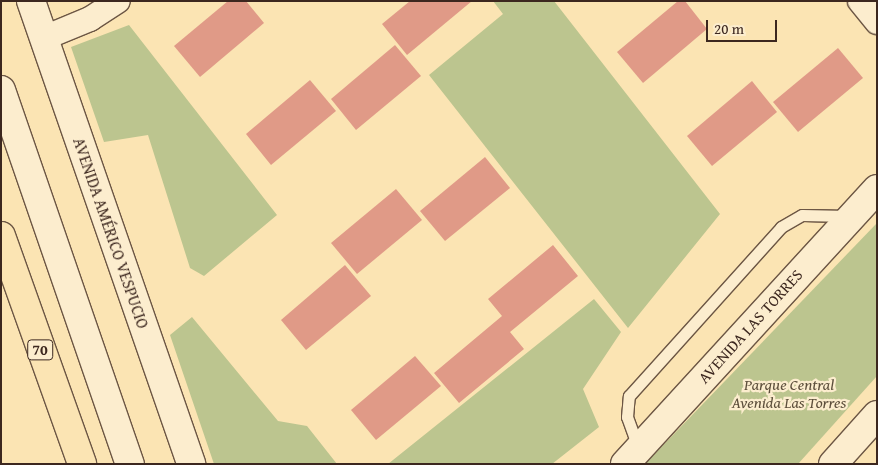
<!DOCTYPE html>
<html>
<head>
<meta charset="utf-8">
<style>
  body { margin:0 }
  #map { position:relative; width:878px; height:465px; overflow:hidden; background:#fbe4b3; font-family:"Gentium Book Plus",serif }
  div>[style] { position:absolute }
  .green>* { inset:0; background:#bcc58f }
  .building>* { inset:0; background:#e09a87 }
  .roads { filter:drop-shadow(1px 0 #6c5644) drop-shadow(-1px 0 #6c5644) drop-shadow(0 1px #6c5644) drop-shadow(0 -1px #6c5644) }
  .service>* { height:11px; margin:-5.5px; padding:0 5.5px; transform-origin:5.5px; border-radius:5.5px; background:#fcedce }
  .minor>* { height:24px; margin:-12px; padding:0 12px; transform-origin:12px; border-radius:12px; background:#fcedce }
  .tertiary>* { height:28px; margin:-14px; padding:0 14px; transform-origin:14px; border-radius:14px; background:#fcedce }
  .secondary>* { height:28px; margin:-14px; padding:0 14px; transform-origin:14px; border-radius:14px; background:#fcedce }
  .motorway>* { height:28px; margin:-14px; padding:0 14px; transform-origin:14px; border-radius:14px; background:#fbe4b3 }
  span { translate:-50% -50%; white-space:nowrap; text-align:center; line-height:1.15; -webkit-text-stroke:4.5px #fcedce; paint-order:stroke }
  .shield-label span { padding:1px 4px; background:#fcedce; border:1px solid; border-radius:4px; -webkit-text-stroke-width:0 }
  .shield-label { font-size:15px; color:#3c271f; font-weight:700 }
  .street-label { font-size:16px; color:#3c271f }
  .park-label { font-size:16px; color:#5c4e3b; font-style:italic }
  .frame { position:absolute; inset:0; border:2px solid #3c271f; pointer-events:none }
  .scale { position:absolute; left:706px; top:20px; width:71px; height:22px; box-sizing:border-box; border:2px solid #3c271f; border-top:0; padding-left:6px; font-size:15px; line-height:18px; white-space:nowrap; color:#3c271f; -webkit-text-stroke:4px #fcedce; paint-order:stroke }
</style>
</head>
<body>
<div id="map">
  <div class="green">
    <i style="clip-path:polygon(493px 1px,554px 1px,720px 214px,628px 328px,429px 75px,503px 14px)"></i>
    <i style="clip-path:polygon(129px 25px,277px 215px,204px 276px,190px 268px,148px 135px,104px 142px,71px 47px)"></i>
    <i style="clip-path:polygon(877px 223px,877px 376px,798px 464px,645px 464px)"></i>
    <i style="clip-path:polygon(594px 299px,621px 332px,583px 389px,599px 427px,552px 464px,388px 464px)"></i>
    <i style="clip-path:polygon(192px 317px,278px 421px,307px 426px,337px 464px,214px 464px,170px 335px)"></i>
  </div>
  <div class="building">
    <i style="clip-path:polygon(228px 1px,246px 1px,264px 23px,200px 77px,174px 46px)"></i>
    <i style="clip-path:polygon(410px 1px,472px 1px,407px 55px,382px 24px)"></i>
    <i style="clip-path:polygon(678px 1px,685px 1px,707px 29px,643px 83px,617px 52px)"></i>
    <i style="clip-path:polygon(395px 45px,421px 76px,356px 130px,331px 99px)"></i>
    <i style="clip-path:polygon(838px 48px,863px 78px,798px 132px,773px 102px)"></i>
    <i style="clip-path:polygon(310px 80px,336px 111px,271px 165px,246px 134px)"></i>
    <i style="clip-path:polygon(752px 81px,777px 112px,712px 166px,687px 136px)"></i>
    <i style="clip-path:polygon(485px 157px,510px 188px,445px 241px,420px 211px)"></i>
    <i style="clip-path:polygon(396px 189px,422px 220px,357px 274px,331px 243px)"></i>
    <i style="clip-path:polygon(553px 245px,578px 276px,510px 332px,524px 349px,459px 403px,434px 373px,502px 316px,488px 299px)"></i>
    <i style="clip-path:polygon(345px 265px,371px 296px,306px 350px,281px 320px)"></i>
    <i style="clip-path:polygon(415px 356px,441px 386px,376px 440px,351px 410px)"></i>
  </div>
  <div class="roads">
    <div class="service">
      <i style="left:638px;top:447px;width:32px;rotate:-110deg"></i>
      <i style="left:627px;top:417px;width:21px;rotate:-85deg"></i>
      <i style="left:629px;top:396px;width:227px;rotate:-48deg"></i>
      <i style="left:781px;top:227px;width:24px;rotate:-30deg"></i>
      <i style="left:802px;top:215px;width:46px;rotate:1.2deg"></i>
    </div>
    <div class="minor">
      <i style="left:860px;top:1px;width:27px;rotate:51deg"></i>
      <i style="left:44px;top:38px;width:50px;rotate:-22.4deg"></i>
      <i style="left:90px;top:19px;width:33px;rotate:-33deg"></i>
    </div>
    <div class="tertiary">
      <i style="left:31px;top:1px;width:490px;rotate:70.9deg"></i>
      <i style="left:625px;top:464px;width:373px;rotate:-47.5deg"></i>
      <i style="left:833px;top:464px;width:66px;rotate:-48.1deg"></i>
    </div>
    <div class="secondary">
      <i style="left:1px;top:90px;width:396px;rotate:71deg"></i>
    </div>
    <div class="motorway">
      <i style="left:1px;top:236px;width:242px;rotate:70.4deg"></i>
    </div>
  </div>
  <div class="shield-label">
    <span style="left:40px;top:350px">70</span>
  </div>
  <div class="street-label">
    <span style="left:111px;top:233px;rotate:71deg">AVENIDA AMÉRICO VESPUCIO</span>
    <span style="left:750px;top:326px;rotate:-48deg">AVENIDA LAS TORRES</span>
  </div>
  <div class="park-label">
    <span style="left:789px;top:393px">Parque Central<br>Avenida Las Torres</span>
  </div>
  <div class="frame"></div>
  <div class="scale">20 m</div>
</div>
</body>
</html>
